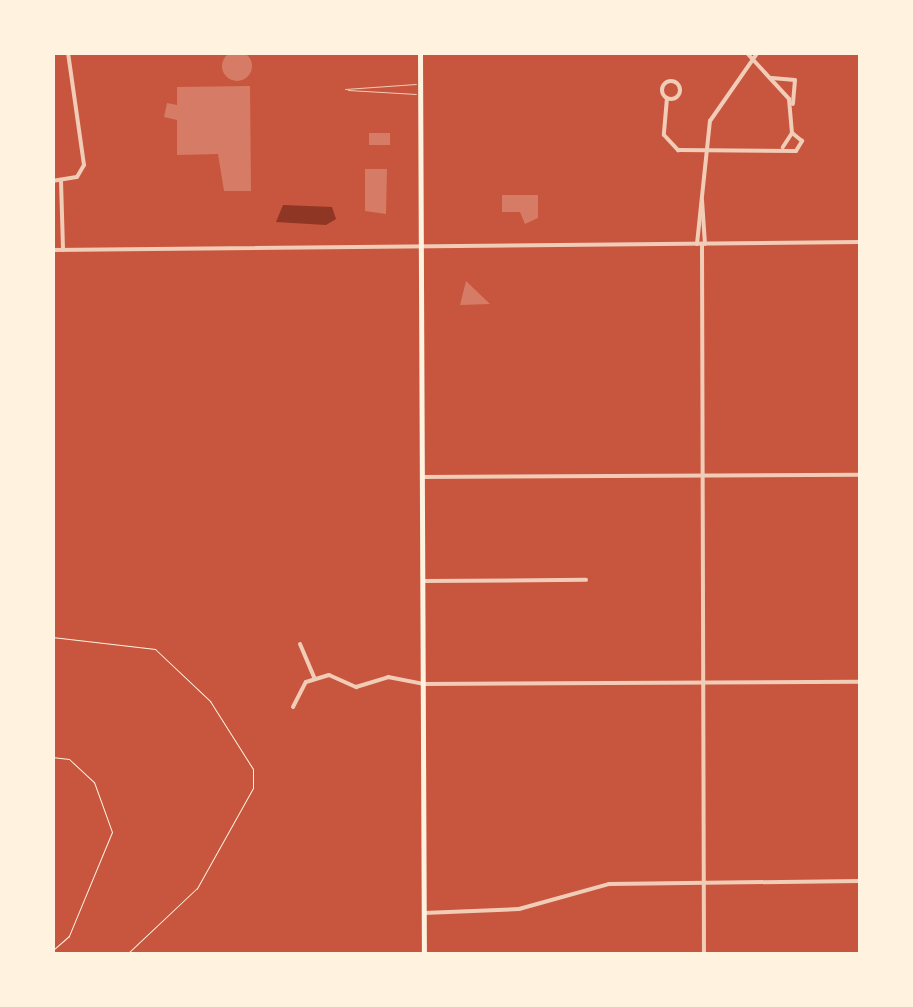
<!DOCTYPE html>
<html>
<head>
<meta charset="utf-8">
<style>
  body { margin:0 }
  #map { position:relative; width:913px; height:1007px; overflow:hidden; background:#c8553d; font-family:Quicksand,sans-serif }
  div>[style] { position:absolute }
  .water>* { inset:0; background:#8f3625 }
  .building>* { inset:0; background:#d67c66 }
  .round { border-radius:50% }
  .path>* { height:1px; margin:-0.5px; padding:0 0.5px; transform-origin:0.5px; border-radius:0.5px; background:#fff3e0 }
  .service>* { height:1px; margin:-0.5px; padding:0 0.5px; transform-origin:0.5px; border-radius:0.5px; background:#f1ccb7 }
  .minor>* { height:4px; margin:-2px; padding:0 2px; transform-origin:2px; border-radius:2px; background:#f1ccb7 }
  .minor>.ring { margin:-2px; padding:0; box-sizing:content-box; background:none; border:4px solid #f1ccb7; border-radius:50% }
  .tertiary>* { height:4px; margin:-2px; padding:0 2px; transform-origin:2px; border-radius:2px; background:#f1ccb7 }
  .primary>* { height:5px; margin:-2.5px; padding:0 2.5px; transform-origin:2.5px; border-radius:2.5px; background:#fff3e0 }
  span { translate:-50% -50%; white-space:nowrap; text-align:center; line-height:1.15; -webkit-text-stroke:10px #fff3e0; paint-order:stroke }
  .frame { position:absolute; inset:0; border:55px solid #fff3e0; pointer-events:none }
</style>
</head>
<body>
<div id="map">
  <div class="water">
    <i style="clip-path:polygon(283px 205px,332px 207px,336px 219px,326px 225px,276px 222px)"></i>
  </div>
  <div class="building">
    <i class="round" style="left:222px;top:51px;width:30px;height:30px"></i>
    <i style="clip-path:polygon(250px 86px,251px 191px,224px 191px,218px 154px,177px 155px,177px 120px,164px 117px,167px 103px,177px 105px,177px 87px)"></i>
    <i style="clip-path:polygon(369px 133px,390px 133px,390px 145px,369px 145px)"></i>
    <i style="clip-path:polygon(365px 169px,387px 169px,386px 214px,365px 211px)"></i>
    <i style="clip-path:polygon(502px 195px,538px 195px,538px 218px,525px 224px,520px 212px,502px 212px)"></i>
    <i style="clip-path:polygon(466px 281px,490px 304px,460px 305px)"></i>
  </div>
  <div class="path">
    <i style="left:52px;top:637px;width:104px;rotate:6.6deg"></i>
    <i style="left:155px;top:649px;width:76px;rotate:43.4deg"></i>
    <i style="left:210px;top:701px;width:80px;rotate:57.7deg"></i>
    <i style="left:253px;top:769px;width:19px;rotate:90deg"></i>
    <i style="left:253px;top:788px;width:115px;rotate:119.2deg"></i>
    <i style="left:197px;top:888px;width:96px;rotate:136.7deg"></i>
    <i style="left:52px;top:757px;width:17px;rotate:7deg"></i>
    <i style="left:69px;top:759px;width:34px;rotate:43deg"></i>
    <i style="left:94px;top:782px;width:53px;rotate:70.2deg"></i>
    <i style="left:112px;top:832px;width:113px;rotate:112.5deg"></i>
    <i style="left:69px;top:936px;width:23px;rotate:139deg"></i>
  </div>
  <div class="service">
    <i style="left:345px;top:89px;width:71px;rotate:-4deg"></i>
    <i style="left:348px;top:90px;width:68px;rotate:3.4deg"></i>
  </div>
  <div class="minor">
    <i style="left:746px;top:52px;width:64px;rotate:47.5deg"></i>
    <i style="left:789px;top:99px;width:34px;rotate:85deg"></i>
    <i style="left:792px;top:133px;width:17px;rotate:123deg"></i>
    <i style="left:772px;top:78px;width:23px;rotate:5deg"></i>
    <i style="left:795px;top:80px;width:24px;rotate:95deg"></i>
    <i class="ring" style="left:662px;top:81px;width:14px;height:14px"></i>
    <i style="left:667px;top:98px;width:37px;rotate:95deg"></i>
    <i style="left:664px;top:135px;width:21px;rotate:47deg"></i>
    <i style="left:678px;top:150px;width:118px;rotate:0.5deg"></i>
    <i style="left:796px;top:151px;width:12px;rotate:-59deg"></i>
    <i style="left:802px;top:141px;width:13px;rotate:-141deg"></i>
    <i style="left:52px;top:181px;width:25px;rotate:-9deg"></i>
    <i style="left:77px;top:177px;width:14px;rotate:-60deg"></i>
    <i style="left:84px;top:165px;width:114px;rotate:-98.1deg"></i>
    <i style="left:61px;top:181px;width:69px;rotate:88.3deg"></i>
    <i style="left:702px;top:200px;width:44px;rotate:86.1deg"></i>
    <i style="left:697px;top:244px;width:124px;rotate:-84deg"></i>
    <i style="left:710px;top:121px;width:84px;rotate:-55.2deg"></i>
    <i style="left:702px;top:244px;width:710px;rotate:89.84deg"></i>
    <i style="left:422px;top:477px;width:438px;rotate:-0.3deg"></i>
    <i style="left:423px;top:581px;width:163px;rotate:-0.4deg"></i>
    <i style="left:300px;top:644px;width:36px;rotate:67deg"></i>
    <i style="left:293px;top:707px;width:28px;rotate:-63deg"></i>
    <i style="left:306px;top:682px;width:24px;rotate:-17deg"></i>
    <i style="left:329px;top:675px;width:30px;rotate:24deg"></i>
    <i style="left:356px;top:687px;width:34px;rotate:-17deg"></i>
    <i style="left:388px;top:677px;width:36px;rotate:11deg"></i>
    <i style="left:423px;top:684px;width:437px;rotate:-0.3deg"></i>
    <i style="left:424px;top:913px;width:95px;rotate:-2.4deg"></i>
    <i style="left:519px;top:909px;width:93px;rotate:-15.5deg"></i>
    <i style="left:609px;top:884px;width:251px;rotate:-0.7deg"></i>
  </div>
  <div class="tertiary">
    <i style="left:52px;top:250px;width:808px;rotate:-0.57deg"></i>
  </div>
  <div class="primary">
    <i style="left:420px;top:52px;width:902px;rotate:89.75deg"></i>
  </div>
  <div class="frame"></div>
</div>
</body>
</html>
